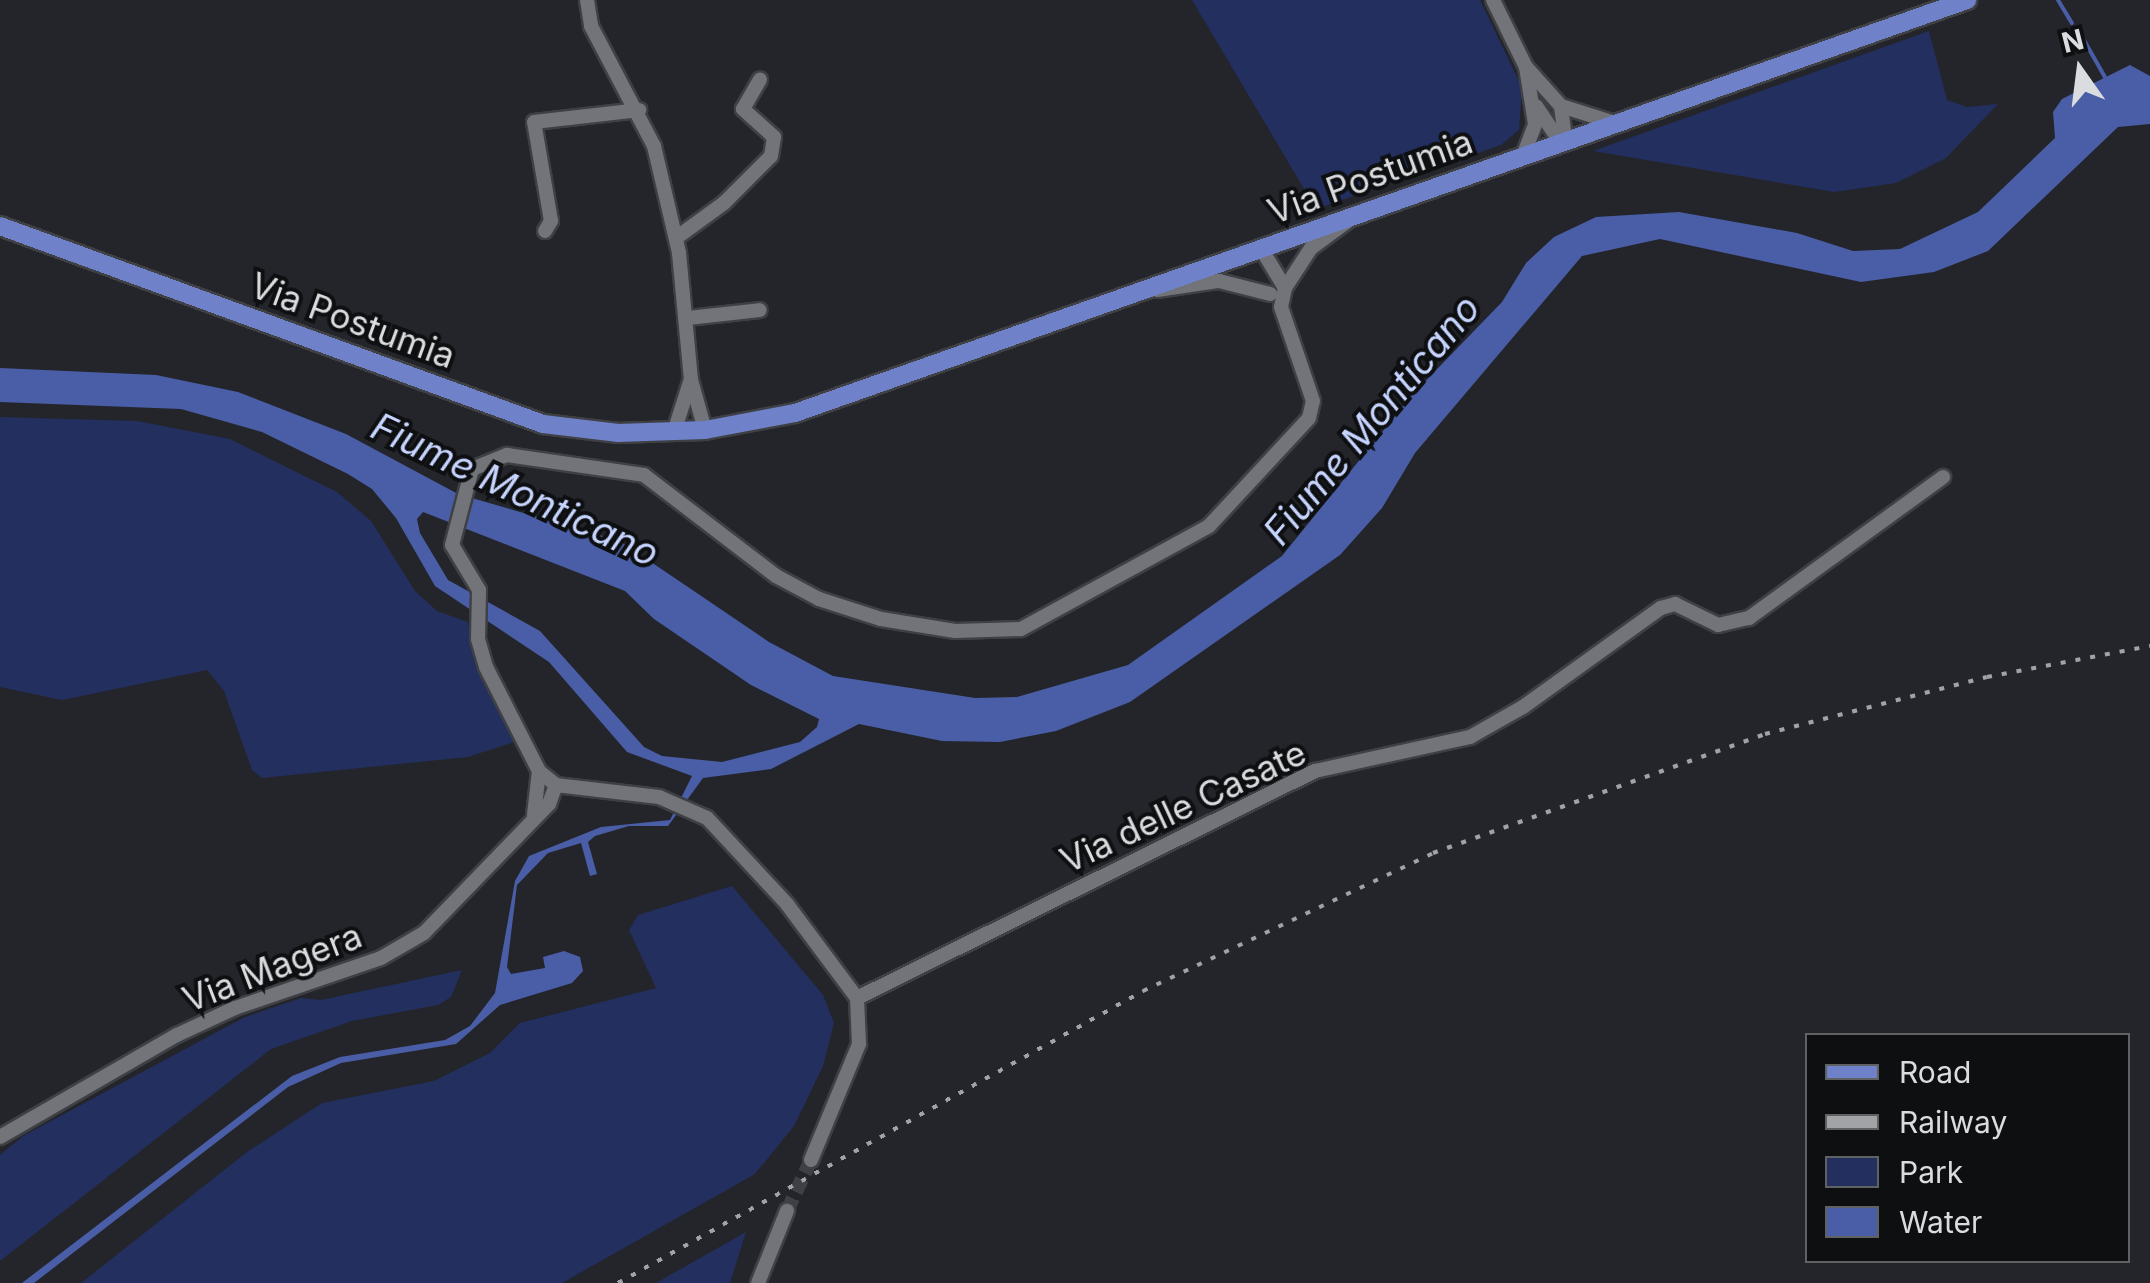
<!DOCTYPE html>
<html>
<head>
<meta charset="utf-8">
<style>
  body { margin:0 }
  #map { position:relative; width:2150px; height:1283px; overflow:hidden; background:#24252a; font-family:Inter,sans-serif }
  div>[style] { position:absolute }
  .green>* { inset:0; background:#222f5f }
  .water>* { inset:0; background:#495ea7 }
  .stream>* { height:4px; margin:-2px; padding:0 2px; transform-origin:2px; border-radius:2px; background:#495ea7 }
  .minor-tunnel>* { height:14px; margin-top:-7px; transform-origin:0; background:repeating-linear-gradient(90deg,#3f4045 0 14px,transparent 0 21px) }
  .roads { filter:drop-shadow(2px 0 #3e4044) drop-shadow(-2px 0 #3e4044) drop-shadow(0 2px #3e4044) drop-shadow(0 -2px #3e4044) }
  .minor>* { height:14px; margin:-7px; padding:0 7px; transform-origin:7px; border-radius:7px; background:#72747a }
  .major>* { height:18px; margin:-9px; padding:0 9px; transform-origin:9px; border-radius:9px; background:#6e81c9 }
  .rail>* { height:4px; margin-top:-2px; transform-origin:0; background:repeating-linear-gradient(90deg,#a2a3a7 0 5px,transparent 0 15px) }
  span { translate:-50% -50%; white-space:nowrap; text-align:center; line-height:1.15; -webkit-text-stroke:8px #0e0f11; paint-order:stroke }
  .street-label { font-size:35px; color:#dbdcdf }
  .water-label { font-size:38px; color:#c6d4fe; font-style:italic }
  .legend { position:absolute; left:1805px; top:1033px; width:325px; height:230px; box-sizing:border-box; background:#0e0f11; border:2px solid #606163; margin:0; padding:12px 18px; list-style:none; font-size:30px; color:#dbdcdf }
  .legend li { display:flex; align-items:center; gap:20px; height:50px }
  .legend b { width:50px; border:2px solid #606163 }
  .north { position:absolute; left:2030px; top:20px; width:100px; height:100px; -webkit-text-stroke:8px #0e0f11; paint-order:stroke; rotate:346deg; font-size:28px; font-weight:700; line-height:40px; text-align:center; color:#dbdcdf }
  .north::after { content:''; display:block; margin:auto; width:35px; height:45px; background:#dbdcdf; clip-path:polygon(50% 0,100% 100%,50% 72%,0 100%) }
</style>
</head>
<body>
<div id="map">
  <div class="green">
    <i style="clip-path:polygon(1192px 0,1480px 0,1522px 87px,1519px 130px,1501px 145px,1316px 209px)"></i>
    <i style="clip-path:polygon(1929px 31px,1947px 100px,1967px 107px,1998px 104px,1946px 158px,1896px 183px,1834px 192px,1593px 151px)"></i>
    <i style="clip-path:polygon(0 417px,137px 421px,230px 439px,337px 492px,371px 521px,415px 591px,437px 611px,468px 622px,478px 667px,514px 742px,468px 757px,262px 778px,252px 770px,224px 691px,207px 670px,62px 700px,0 687px)"></i>
    <i style="clip-path:polygon(732px 886px,823px 995px,834px 1023px,823px 1066px,794px 1126px,755px 1174px,562px 1283px,81px 1283px,247px 1152px,322px 1103px,434px 1081px,490px 1053px,520px 1023px,656px 988px,629px 930px,638px 915px)"></i>
    <i style="clip-path:polygon(462px 970px,451px 997px,438px 1005px,352px 1021px,271px 1049px,0 1261px,0 1155px,23px 1136px,245px 1017px,301px 998px,321px 1000px)"></i>
    <i style="clip-path:polygon(746px 1232px,730px 1283px,656px 1283px)"></i>
  </div>
  <div class="water">
    <i style="clip-path:polygon(evenodd,2130px 65px,2150px 76px,2150px 124px,2118px 127px,1988px 251px,1934px 272px,1861px 282px,1660px 239px,1582px 256px,1415px 453px,1382px 508px,1340px 555px,1130px 702px,1056px 731px,1000px 742px,942px 741px,859px 724px,771px 769px,703px 778px,668px 826px,629px 826px,595px 836px,588px 842px,597px 874px,590px 876px,581px 843px,548px 853px,517px 885px,507px 967px,511px 974px,545px 968px,543px 957px,564px 951px,580px 957px,583px 971px,572px 983px,500px 1005px,456px 1044px,341px 1063px,288px 1087px,34px 1283px,22px 1283px,292px 1076px,340px 1057px,445px 1040px,470px 1026px,495px 993px,515px 881px,529px 856px,601px 827px,670px 820px,692px 776px,627px 752px,549px 662px,435px 586px,396px 518px,372px 489px,348px 474px,262px 432px,181px 409px,0 402px,0 368px,156px 375px,238px 392px,346px 434px,458px 494px,620px 541px,769px 642px,833px 676px,975px 698px,1017px 697px,1128px 665px,1282px 556px,1412px 395px,1502px 302px,1526px 263px,1554px 237px,1596px 217px,1679px 212px,1797px 233px,1853px 251px,1900px 249px,1978px 212px,2055px 138px,2053px 112px,2062px 99px,2130px 65px,423px 512px,625px 591px,654px 619px,751px 685px,819px 719px,817px 727px,800px 742px,722px 762px,662px 756px,644px 747px,540px 631px,448px 580px,420px 533px,417px 519px,423px 512px)"></i>
  </div>
  <div class="stream">
    <i style="left:2058px;top:0;width:27px;rotate:59deg"></i>
    <i style="left:2081px;top:35px;width:51px;rotate:60.4deg"></i>
  </div>
  <div class="minor-tunnel">
    <i style="left:787px;top:1211px;width:56px;rotate:-64.8deg"></i>
  </div>
  <div class="roads">
    <div class="minor">
      <i style="left:587px;top:0;width:26px;rotate:81deg"></i>
      <i style="left:591px;top:26px;width:136px;rotate:62.3deg"></i>
      <i style="left:654px;top:146px;width:110px;rotate:76.8deg"></i>
      <i style="left:679px;top:253px;width:127px;rotate:84.6deg"></i>
      <i style="left:691px;top:379px;width:56px;rotate:107.8deg"></i>
      <i style="left:1493px;top:0;width:75px;rotate:63.8deg"></i>
      <i style="left:1526px;top:67px;width:52px;rotate:48.1deg"></i>
      <i style="left:1561px;top:106px;width:35px;rotate:83deg"></i>
      <i style="left:1536px;top:106px;width:45px;rotate:56deg"></i>
      <i style="left:1561px;top:106px;width:57px;rotate:17.5deg"></i>
      <i style="left:1523px;top:156px;width:34px;rotate:-69deg"></i>
      <i style="left:1535px;top:124px;width:58px;rotate:-99deg"></i>
      <i style="left:545px;top:231px;width:12px;rotate:-59deg"></i>
      <i style="left:551px;top:221px;width:100px;rotate:-99.7deg"></i>
      <i style="left:534px;top:122px;width:106px;rotate:-6.5deg"></i>
      <i style="left:676px;top:238px;width:59px;rotate:-36.1deg"></i>
      <i style="left:724px;top:203px;width:66px;rotate:-45deg"></i>
      <i style="left:771px;top:156px;width:19px;rotate:-81deg"></i>
      <i style="left:774px;top:137px;width:42px;rotate:-137.9deg"></i>
      <i style="left:743px;top:109px;width:34px;rotate:-60deg"></i>
      <i style="left:1285px;top:288px;width:48px;rotate:-57deg"></i>
      <i style="left:1311px;top:248px;width:51px;rotate:-36.2deg"></i>
      <i style="left:1157px;top:290px;width:63px;rotate:-8.3deg"></i>
      <i style="left:1219px;top:281px;width:53px;rotate:14.3deg"></i>
      <i style="left:688px;top:318px;width:72px;rotate:-6.3deg"></i>
      <i style="left:691px;top:380px;width:52px;rotate:74.4deg"></i>
      <i style="left:534px;top:815px;width:44px;rotate:-83.5deg"></i>
      <i style="left:857px;top:998px;width:511px;rotate:-26.36deg"></i>
      <i style="left:1315px;top:771px;width:159px;rotate:-12.4deg"></i>
      <i style="left:1470px;top:737px;width:61px;rotate:-29.5deg"></i>
      <i style="left:1523px;top:707px;width:170px;rotate:-35.7deg"></i>
      <i style="left:1661px;top:608px;width:15px;rotate:-16deg"></i>
      <i style="left:1675px;top:604px;width:48px;rotate:26deg"></i>
      <i style="left:1718px;top:625px;width:32px;rotate:-13deg"></i>
      <i style="left:1749px;top:618px;width:240px;rotate:-36deg"></i>
      <i style="left:0;top:1137px;width:204px;rotate:-30deg"></i>
      <i style="left:177px;top:1035px;width:64px;rotate:-25deg"></i>
      <i style="left:235px;top:1008px;width:154px;rotate:-18.9deg"></i>
      <i style="left:381px;top:958px;width:50px;rotate:-30.2deg"></i>
      <i style="left:424px;top:933px;width:180px;rotate:-45.9deg"></i>
      <i style="left:549px;top:804px;width:20px;rotate:-70deg"></i>
      <i style="left:811px;top:1160px;width:126px;rotate:-67.5deg"></i>
      <i style="left:859px;top:1044px;width:46px;rotate:-92.5deg"></i>
      <i style="left:857px;top:998px;width:117px;rotate:-126.7deg"></i>
      <i style="left:787px;top:904px;width:117px;rotate:-132.9deg"></i>
      <i style="left:707px;top:818px;width:52px;rotate:-156.4deg"></i>
      <i style="left:659px;top:797px;width:104px;rotate:-173.4deg"></i>
      <i style="left:556px;top:785px;width:22px;rotate:-141deg"></i>
      <i style="left:539px;top:771px;width:117px;rotate:-117deg"></i>
      <i style="left:486px;top:667px;width:29px;rotate:-106deg"></i>
      <i style="left:478px;top:639px;width:49px;rotate:-88.8deg"></i>
      <i style="left:479px;top:590px;width:52px;rotate:-121deg"></i>
      <i style="left:452px;top:545px;width:79px;rotate:-75.3deg"></i>
      <i style="left:472px;top:469px;width:38px;rotate:-22deg"></i>
      <i style="left:507px;top:455px;width:138px;rotate:8.3deg"></i>
      <i style="left:644px;top:475px;width:166px;rotate:37.4deg"></i>
      <i style="left:776px;top:576px;width:49px;rotate:28.1deg"></i>
      <i style="left:819px;top:599px;width:65px;rotate:17.9deg"></i>
      <i style="left:881px;top:619px;width:75px;rotate:9.2deg"></i>
      <i style="left:955px;top:631px;width:66px;rotate:-1.7deg"></i>
      <i style="left:1021px;top:629px;width:214px;rotate:-28.7deg"></i>
      <i style="left:1209px;top:526px;width:147px;rotate:-47.2deg"></i>
      <i style="left:1309px;top:418px;width:17px;rotate:-77deg"></i>
      <i style="left:1313px;top:401px;width:99px;rotate:-108.8deg"></i>
      <i style="left:1281px;top:307px;width:19px;rotate:-78deg"></i>
      <i style="left:1285px;top:288px;width:44px;rotate:-121.2deg"></i>
      <i style="left:758px;top:1283px;width:78px;rotate:-68.1deg"></i>
    </div>
    <div class="major">
      <i style="left:0;top:226px;width:578px;rotate:20.03deg"></i>
      <i style="left:543px;top:424px;width:76px;rotate:6.8deg"></i>
      <i style="left:618px;top:433px;width:87px;rotate:-2deg"></i>
      <i style="left:705px;top:430px;width:92px;rotate:-10.7deg"></i>
      <i style="left:795px;top:413px;width:1243px;rotate:-19.41deg"></i>
    </div>
  </div>
  <div class="rail">
    <i style="left:618px;top:1283px;width:601px;rotate:-29.08deg"></i>
    <i style="left:1143px;top:991px;width:321px;rotate:-25.4deg"></i>
    <i style="left:1433px;top:853px;width:353px;rotate:-19.7deg"></i>
    <i style="left:1765px;top:734px;width:229px;rotate:-14.4deg"></i>
    <i style="left:1987px;top:677px;width:166px;rotate:-10.8deg"></i>
  </div>
  <div class="street-label">
    <span style="left:1370px;top:176px;rotate:-20deg">Via Postumia</span>
    <span style="left:353px;top:320px;rotate:20deg">Via Postumia</span>
    <span style="left:1183px;top:806px;rotate:-25deg">Via delle Casate</span>
    <span style="left:272px;top:967px;rotate:-21deg">Via Magera</span>
  </div>
  <div class="water-label">
    <span style="left:1372px;top:420px;rotate:-50deg">Fiume Monticano</span>
    <span style="left:515px;top:490px;rotate:25deg">Fiume Monticano</span>
  </div>
  <ul class="legend">
  <li><b style="height:12px;background:#6e81c9"></b>Road</li>
  <li><b style="height:12px;background:#a2a3a7"></b>Railway</li>
  <li><b style="height:28px;background:#222f5f"></b>Park</li>
  <li><b style="height:28px;background:#495ea7"></b>Water</li>
  </ul>
  <div class="north">N</div>
</div>
</body>
</html>
